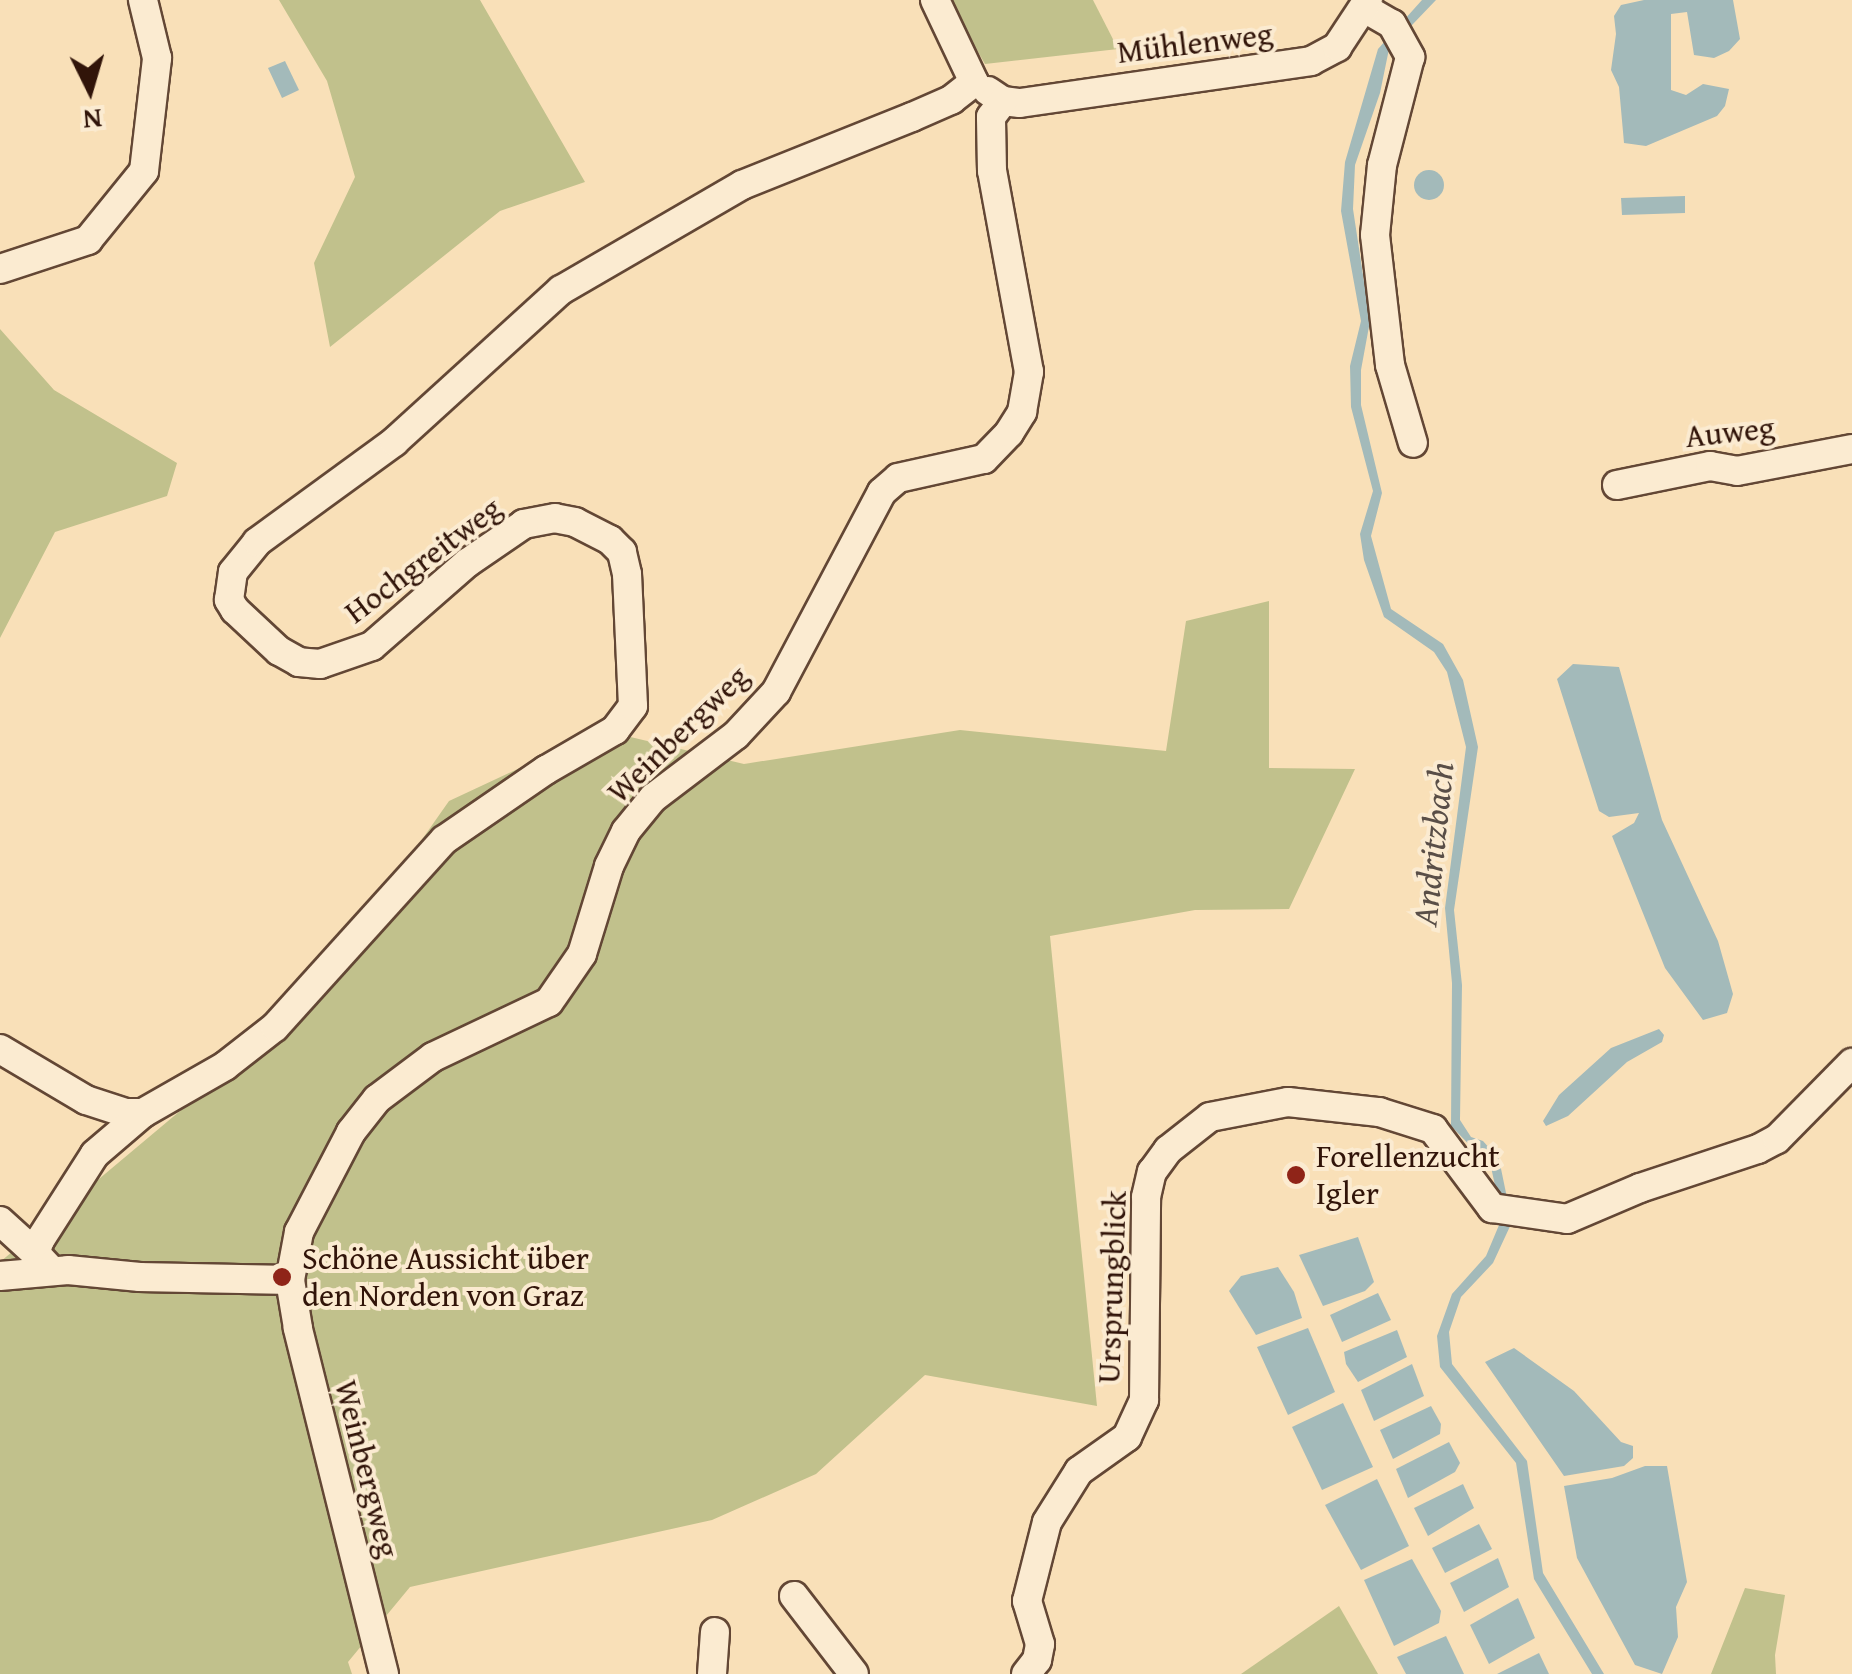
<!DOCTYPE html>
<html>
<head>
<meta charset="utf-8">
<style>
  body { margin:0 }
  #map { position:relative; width:1852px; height:1674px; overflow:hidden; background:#f9e0b8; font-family:"Gentium Book Plus",serif }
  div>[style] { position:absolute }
  .green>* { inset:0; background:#c1c18c }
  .water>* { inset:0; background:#a3baba }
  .round { border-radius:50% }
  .roads { filter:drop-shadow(2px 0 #634735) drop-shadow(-2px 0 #634735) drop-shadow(0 2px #634735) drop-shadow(0 -2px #634735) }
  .street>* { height:28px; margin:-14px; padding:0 14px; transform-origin:14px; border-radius:14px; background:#fbebd1 }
  .dots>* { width:28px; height:28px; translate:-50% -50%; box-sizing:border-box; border:5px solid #fbebd1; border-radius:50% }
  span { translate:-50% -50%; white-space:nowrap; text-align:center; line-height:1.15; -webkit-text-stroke:8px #fbebd1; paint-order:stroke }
  .street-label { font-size:32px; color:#311409 }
  .poi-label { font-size:32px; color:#311409 }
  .left { translate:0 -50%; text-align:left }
  .water-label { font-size:35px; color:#594e47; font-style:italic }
  .north { position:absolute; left:40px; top:40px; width:100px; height:100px; -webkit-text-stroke:8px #fbebd1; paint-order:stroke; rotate:175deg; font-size:28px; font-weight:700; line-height:40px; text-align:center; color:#311409 }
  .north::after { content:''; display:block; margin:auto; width:35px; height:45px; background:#311409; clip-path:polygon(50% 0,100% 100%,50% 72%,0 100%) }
</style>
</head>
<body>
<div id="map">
  <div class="green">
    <i style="clip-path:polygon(279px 0,480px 0,585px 182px,500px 211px,330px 347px,314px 263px,355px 177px,327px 81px)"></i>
    <i style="clip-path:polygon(948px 0,1093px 0,1118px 49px,985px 64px)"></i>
    <i style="clip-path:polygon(0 329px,54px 390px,177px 463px,167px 496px,55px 532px,0 638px)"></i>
    <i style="clip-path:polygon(1269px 601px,1269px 768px,1355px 769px,1289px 909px,1195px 910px,1050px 936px,1097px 1406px,925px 1375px,816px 1474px,712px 1520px,410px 1587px,348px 1662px,352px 1674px,0 1674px,0 1262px,305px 1006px,449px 801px,601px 730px,744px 764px,960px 730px,1166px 751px,1186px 621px)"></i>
    <i style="clip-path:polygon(1745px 1588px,1785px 1595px,1775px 1655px,1776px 1674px,1711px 1674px)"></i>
    <i style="clip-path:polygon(1339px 1606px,1378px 1674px,1241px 1674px)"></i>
  </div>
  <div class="water">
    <i style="clip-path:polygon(1422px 0,1436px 0,1389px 49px,1380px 93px,1355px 165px,1353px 209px,1370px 321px,1361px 370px,1361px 405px,1382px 493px,1371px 536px,1391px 609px,1443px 644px,1463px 680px,1478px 747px,1454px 910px,1462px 985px,1460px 1120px,1471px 1137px,1483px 1141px,1499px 1159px,1512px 1222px,1493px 1263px,1461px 1297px,1449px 1332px,1452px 1364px,1527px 1461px,1543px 1573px,1604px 1674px,1592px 1674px,1534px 1579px,1516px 1463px,1440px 1367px,1437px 1336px,1452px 1294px,1486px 1256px,1502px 1218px,1491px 1167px,1451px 1126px,1452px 983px,1445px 908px,1466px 747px,1447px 672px,1434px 652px,1384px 617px,1364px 560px,1360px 534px,1373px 491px,1351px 407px,1350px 366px,1361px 321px,1341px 211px,1345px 162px,1378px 49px)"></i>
    <i style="clip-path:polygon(1644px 0,1733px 0,1740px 39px,1729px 51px,1714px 58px,1694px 55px,1687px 12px,1671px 14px,1671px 90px,1686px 95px,1703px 84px,1729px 89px,1725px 106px,1717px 116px,1646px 146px,1624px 143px,1619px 87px,1611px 70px,1616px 34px,1614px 16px,1621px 5px)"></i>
    <i style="clip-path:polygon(285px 61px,299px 90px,282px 98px,268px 68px)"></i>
    <i class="round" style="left:1414px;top:170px;width:30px;height:30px"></i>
    <i style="clip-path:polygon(1685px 196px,1685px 213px,1622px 215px,1621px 198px)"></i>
    <i style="clip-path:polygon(1573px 664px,1619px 667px,1662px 820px,1718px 941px,1733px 994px,1727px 1013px,1703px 1020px,1665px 968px,1612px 836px,1634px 823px,1639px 813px,1609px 817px,1599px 811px,1557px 679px)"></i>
    <i style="clip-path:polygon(1659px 1029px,1664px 1035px,1662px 1042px,1627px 1062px,1568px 1116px,1546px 1126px,1543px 1121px,1559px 1095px,1611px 1048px)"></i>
    <i style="clip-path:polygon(1358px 1237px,1374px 1282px,1365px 1291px,1323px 1306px,1299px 1255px)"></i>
    <i style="clip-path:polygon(1278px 1267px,1294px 1292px,1302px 1318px,1256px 1335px,1229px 1291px,1241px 1276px)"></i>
    <i style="clip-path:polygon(1378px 1293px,1391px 1320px,1342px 1342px,1330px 1315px)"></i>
    <i style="clip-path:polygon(1308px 1328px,1335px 1392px,1288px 1415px,1257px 1347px)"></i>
    <i style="clip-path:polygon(1397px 1330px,1407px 1357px,1358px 1382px,1346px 1364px,1344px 1352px)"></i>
    <i style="clip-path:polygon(1514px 1348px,1574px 1391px,1621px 1442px,1633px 1446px,1633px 1458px,1624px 1466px,1564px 1476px,1485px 1362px)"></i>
    <i style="clip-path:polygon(1412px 1364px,1424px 1396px,1374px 1421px,1361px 1390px)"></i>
    <i style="clip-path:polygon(1343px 1403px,1373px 1467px,1322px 1490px,1292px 1427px)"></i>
    <i style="clip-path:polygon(1431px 1406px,1441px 1424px,1440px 1434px,1393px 1459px,1380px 1430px)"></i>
    <i style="clip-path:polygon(1449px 1442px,1460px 1463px,1455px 1472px,1408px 1498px,1396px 1469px)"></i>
    <i style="clip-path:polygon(1645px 1466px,1667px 1466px,1687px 1582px,1676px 1607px,1678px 1637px,1662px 1674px,1635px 1665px,1577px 1558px,1564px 1486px,1612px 1478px)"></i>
    <i style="clip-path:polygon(1377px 1479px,1409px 1546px,1361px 1570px,1325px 1505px)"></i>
    <i style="clip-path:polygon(1463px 1484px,1474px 1508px,1428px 1536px,1414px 1508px)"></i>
    <i style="clip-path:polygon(1479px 1524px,1492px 1549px,1445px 1573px,1432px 1548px)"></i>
    <i style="clip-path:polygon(1498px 1558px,1509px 1587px,1464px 1612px,1450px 1583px)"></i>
    <i style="clip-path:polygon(1412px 1559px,1441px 1611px,1439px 1623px,1394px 1646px,1364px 1580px)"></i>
    <i style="clip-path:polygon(1518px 1598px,1535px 1638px,1489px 1664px,1470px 1625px)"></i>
    <i style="clip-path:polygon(1446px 1636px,1464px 1674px,1406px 1674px,1397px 1657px)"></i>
    <i style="clip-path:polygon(1539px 1653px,1549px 1674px,1497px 1674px)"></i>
  </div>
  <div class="roads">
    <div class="street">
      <i style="left:935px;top:0;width:91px;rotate:64.6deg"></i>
      <i style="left:1364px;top:8px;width:32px;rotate:30deg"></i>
      <i style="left:1392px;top:24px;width:38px;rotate:61deg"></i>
      <i style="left:1410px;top:57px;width:112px;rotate:104.5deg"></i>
      <i style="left:1382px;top:165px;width:70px;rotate:95.7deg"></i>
      <i style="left:1375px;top:235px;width:131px;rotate:83.4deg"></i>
      <i style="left:1390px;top:365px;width:81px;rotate:73.6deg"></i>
      <i style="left:988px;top:91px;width:18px;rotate:34deg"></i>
      <i style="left:1003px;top:101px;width:17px;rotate:7deg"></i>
      <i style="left:1020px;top:103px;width:294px;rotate:-8.2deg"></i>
      <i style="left:1311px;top:61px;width:30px;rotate:-28deg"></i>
      <i style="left:1337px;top:47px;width:56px;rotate:-56.6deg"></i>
      <i style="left:0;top:269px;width:93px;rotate:-18.2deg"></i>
      <i style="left:88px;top:240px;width:89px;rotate:-50.9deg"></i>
      <i style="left:144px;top:171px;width:114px;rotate:-83.4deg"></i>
      <i style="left:157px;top:58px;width:60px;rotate:-103.6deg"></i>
      <i style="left:1617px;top:485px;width:95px;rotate:-11.5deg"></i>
      <i style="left:1710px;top:466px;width:27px;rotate:10deg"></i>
      <i style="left:1737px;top:471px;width:117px;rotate:-10.8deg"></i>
      <i style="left:0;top:1049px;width:100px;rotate:30.7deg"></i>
      <i style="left:86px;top:1100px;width:42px;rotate:18deg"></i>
      <i style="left:126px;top:1113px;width:17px"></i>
      <i style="left:143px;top:1113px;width:95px;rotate:-29.8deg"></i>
      <i style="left:225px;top:1066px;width:63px;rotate:-38deg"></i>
      <i style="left:275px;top:1027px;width:252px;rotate:-47.9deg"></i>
      <i style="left:444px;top:840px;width:124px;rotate:-34.5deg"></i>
      <i style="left:546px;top:770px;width:80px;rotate:-30.1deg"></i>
      <i style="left:615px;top:730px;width:30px;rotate:-53deg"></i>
      <i style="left:633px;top:706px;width:132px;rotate:-92.6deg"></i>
      <i style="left:627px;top:574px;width:23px;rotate:-103deg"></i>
      <i style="left:622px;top:552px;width:17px;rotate:-135deg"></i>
      <i style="left:610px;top:540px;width:39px;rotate:-153deg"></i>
      <i style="left:575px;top:522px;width:20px;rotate:-169deg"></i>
      <i style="left:555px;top:518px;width:32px;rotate:169deg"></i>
      <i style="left:524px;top:524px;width:69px;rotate:145.6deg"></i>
      <i style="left:467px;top:563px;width:126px;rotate:138.9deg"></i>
      <i style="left:372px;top:646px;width:55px;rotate:160.9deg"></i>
      <i style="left:320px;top:664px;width:21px;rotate:-175deg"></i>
      <i style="left:299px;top:662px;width:23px;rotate:-151deg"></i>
      <i style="left:279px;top:651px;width:60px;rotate:-137deg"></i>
      <i style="left:235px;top:610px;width:12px;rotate:-121deg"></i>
      <i style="left:229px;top:600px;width:28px;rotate:-82deg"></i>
      <i style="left:233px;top:572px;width:38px;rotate:-51deg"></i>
      <i style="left:257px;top:542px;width:170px;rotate:-36.1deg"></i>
      <i style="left:394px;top:442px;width:226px;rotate:-42.3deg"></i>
      <i style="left:561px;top:290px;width:209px;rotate:-30.1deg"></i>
      <i style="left:742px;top:185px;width:183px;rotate:-21.8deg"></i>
      <i style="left:912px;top:117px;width:43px;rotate:-23.6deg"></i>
      <i style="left:951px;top:100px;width:29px;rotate:-38deg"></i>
      <i style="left:0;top:1221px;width:47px;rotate:42.4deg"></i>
      <i style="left:52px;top:1271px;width:25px;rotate:-133deg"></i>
      <i style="left:35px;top:1253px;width:14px;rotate:-69deg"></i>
      <i style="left:40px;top:1240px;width:102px;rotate:-57.4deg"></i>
      <i style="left:95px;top:1154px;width:63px;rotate:-40.5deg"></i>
      <i style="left:0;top:1276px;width:68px;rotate:-5deg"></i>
      <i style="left:68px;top:1270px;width:72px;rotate:5.6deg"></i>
      <i style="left:140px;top:1277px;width:150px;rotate:1.1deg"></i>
      <i style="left:794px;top:1596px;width:98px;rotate:52.4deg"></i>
      <i style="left:384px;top:1674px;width:357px;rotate:-104deg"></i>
      <i style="left:298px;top:1328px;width:49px;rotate:-99.5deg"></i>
      <i style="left:290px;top:1280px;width:49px;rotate:-79.4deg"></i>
      <i style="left:299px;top:1232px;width:113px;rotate:-62.5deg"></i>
      <i style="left:351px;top:1132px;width:42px;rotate:-51.8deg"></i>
      <i style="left:377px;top:1099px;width:70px;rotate:-36.9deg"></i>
      <i style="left:433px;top:1057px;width:128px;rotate:-25.4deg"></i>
      <i style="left:549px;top:1002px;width:58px;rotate:-55.5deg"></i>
      <i style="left:582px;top:954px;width:92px;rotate:-72.9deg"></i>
      <i style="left:609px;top:866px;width:39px;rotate:-64deg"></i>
      <i style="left:626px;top:831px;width:43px;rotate:-50.7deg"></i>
      <i style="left:653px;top:798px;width:104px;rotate:-37.2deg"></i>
      <i style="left:736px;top:735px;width:59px;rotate:-47.1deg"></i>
      <i style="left:776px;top:692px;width:226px;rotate:-62.1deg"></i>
      <i style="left:882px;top:492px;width:21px;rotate:-41deg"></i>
      <i style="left:898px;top:478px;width:88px;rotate:-12.5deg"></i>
      <i style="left:984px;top:459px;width:36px;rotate:-46deg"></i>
      <i style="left:1009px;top:433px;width:25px;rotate:-58deg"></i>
      <i style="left:1022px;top:412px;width:41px;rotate:-80.1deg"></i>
      <i style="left:1029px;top:372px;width:204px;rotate:-100.4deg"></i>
      <i style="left:992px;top:171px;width:54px;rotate:-91.1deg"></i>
      <i style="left:991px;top:117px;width:20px;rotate:-53deg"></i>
      <i style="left:712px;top:1674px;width:42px;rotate:-85.9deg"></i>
      <i style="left:1026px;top:1674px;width:18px;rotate:-52deg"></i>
      <i style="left:1037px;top:1660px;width:16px;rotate:-79deg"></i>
      <i style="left:1040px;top:1644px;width:45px;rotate:-106.8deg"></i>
      <i style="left:1027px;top:1601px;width:81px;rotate:-75.8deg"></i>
      <i style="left:1047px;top:1522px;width:60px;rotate:-57.9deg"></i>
      <i style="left:1079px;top:1471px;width:59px;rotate:-35.3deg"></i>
      <i style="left:1127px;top:1437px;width:41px;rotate:-65.3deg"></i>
      <i style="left:1144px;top:1400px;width:203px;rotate:-89.4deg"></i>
      <i style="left:1146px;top:1197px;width:26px;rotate:-77deg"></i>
      <i style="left:1152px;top:1172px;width:27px;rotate:-54deg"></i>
      <i style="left:1168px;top:1150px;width:53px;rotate:-38.2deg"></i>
      <i style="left:1210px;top:1117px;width:79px;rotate:-10.9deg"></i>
      <i style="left:1288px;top:1102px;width:92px;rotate:6.3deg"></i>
      <i style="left:1379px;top:1112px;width:57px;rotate:17.5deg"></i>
      <i style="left:1433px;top:1129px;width:99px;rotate:53.2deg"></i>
      <i style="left:1492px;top:1208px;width:76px;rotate:8.3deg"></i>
      <i style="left:1567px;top:1219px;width:79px;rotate:-23deg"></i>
      <i style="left:1640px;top:1188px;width:124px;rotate:-18.3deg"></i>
      <i style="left:1758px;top:1149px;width:21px;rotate:-28deg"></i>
      <i style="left:1777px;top:1139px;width:107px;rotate:-45.4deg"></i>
    </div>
  </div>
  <div class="dots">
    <i style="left:1296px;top:1175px;background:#8f2418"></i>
    <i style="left:282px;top:1277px;background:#8f2418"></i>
  </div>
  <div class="street-label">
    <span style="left:1195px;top:43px;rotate:-7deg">Mühlenweg</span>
    <span style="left:1730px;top:432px;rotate:-6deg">Auweg</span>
    <span style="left:423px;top:560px;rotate:-37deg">Hochgreitweg</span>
    <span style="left:678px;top:734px;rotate:-44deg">Weinbergweg</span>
    <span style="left:1112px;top:1287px;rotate:-88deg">Ursprungblick</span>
    <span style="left:367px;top:1469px;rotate:76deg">Weinbergweg</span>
  </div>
  <div class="poi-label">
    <span class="left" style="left:1316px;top:1175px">Forellenzucht<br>Igler</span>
    <span class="left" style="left:302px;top:1277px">Schöne Aussicht über<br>den Norden von Graz</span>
  </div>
  <div class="water-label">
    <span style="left:1433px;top:844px;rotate:-84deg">Andritzbach</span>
  </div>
  <div class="north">N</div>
</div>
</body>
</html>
